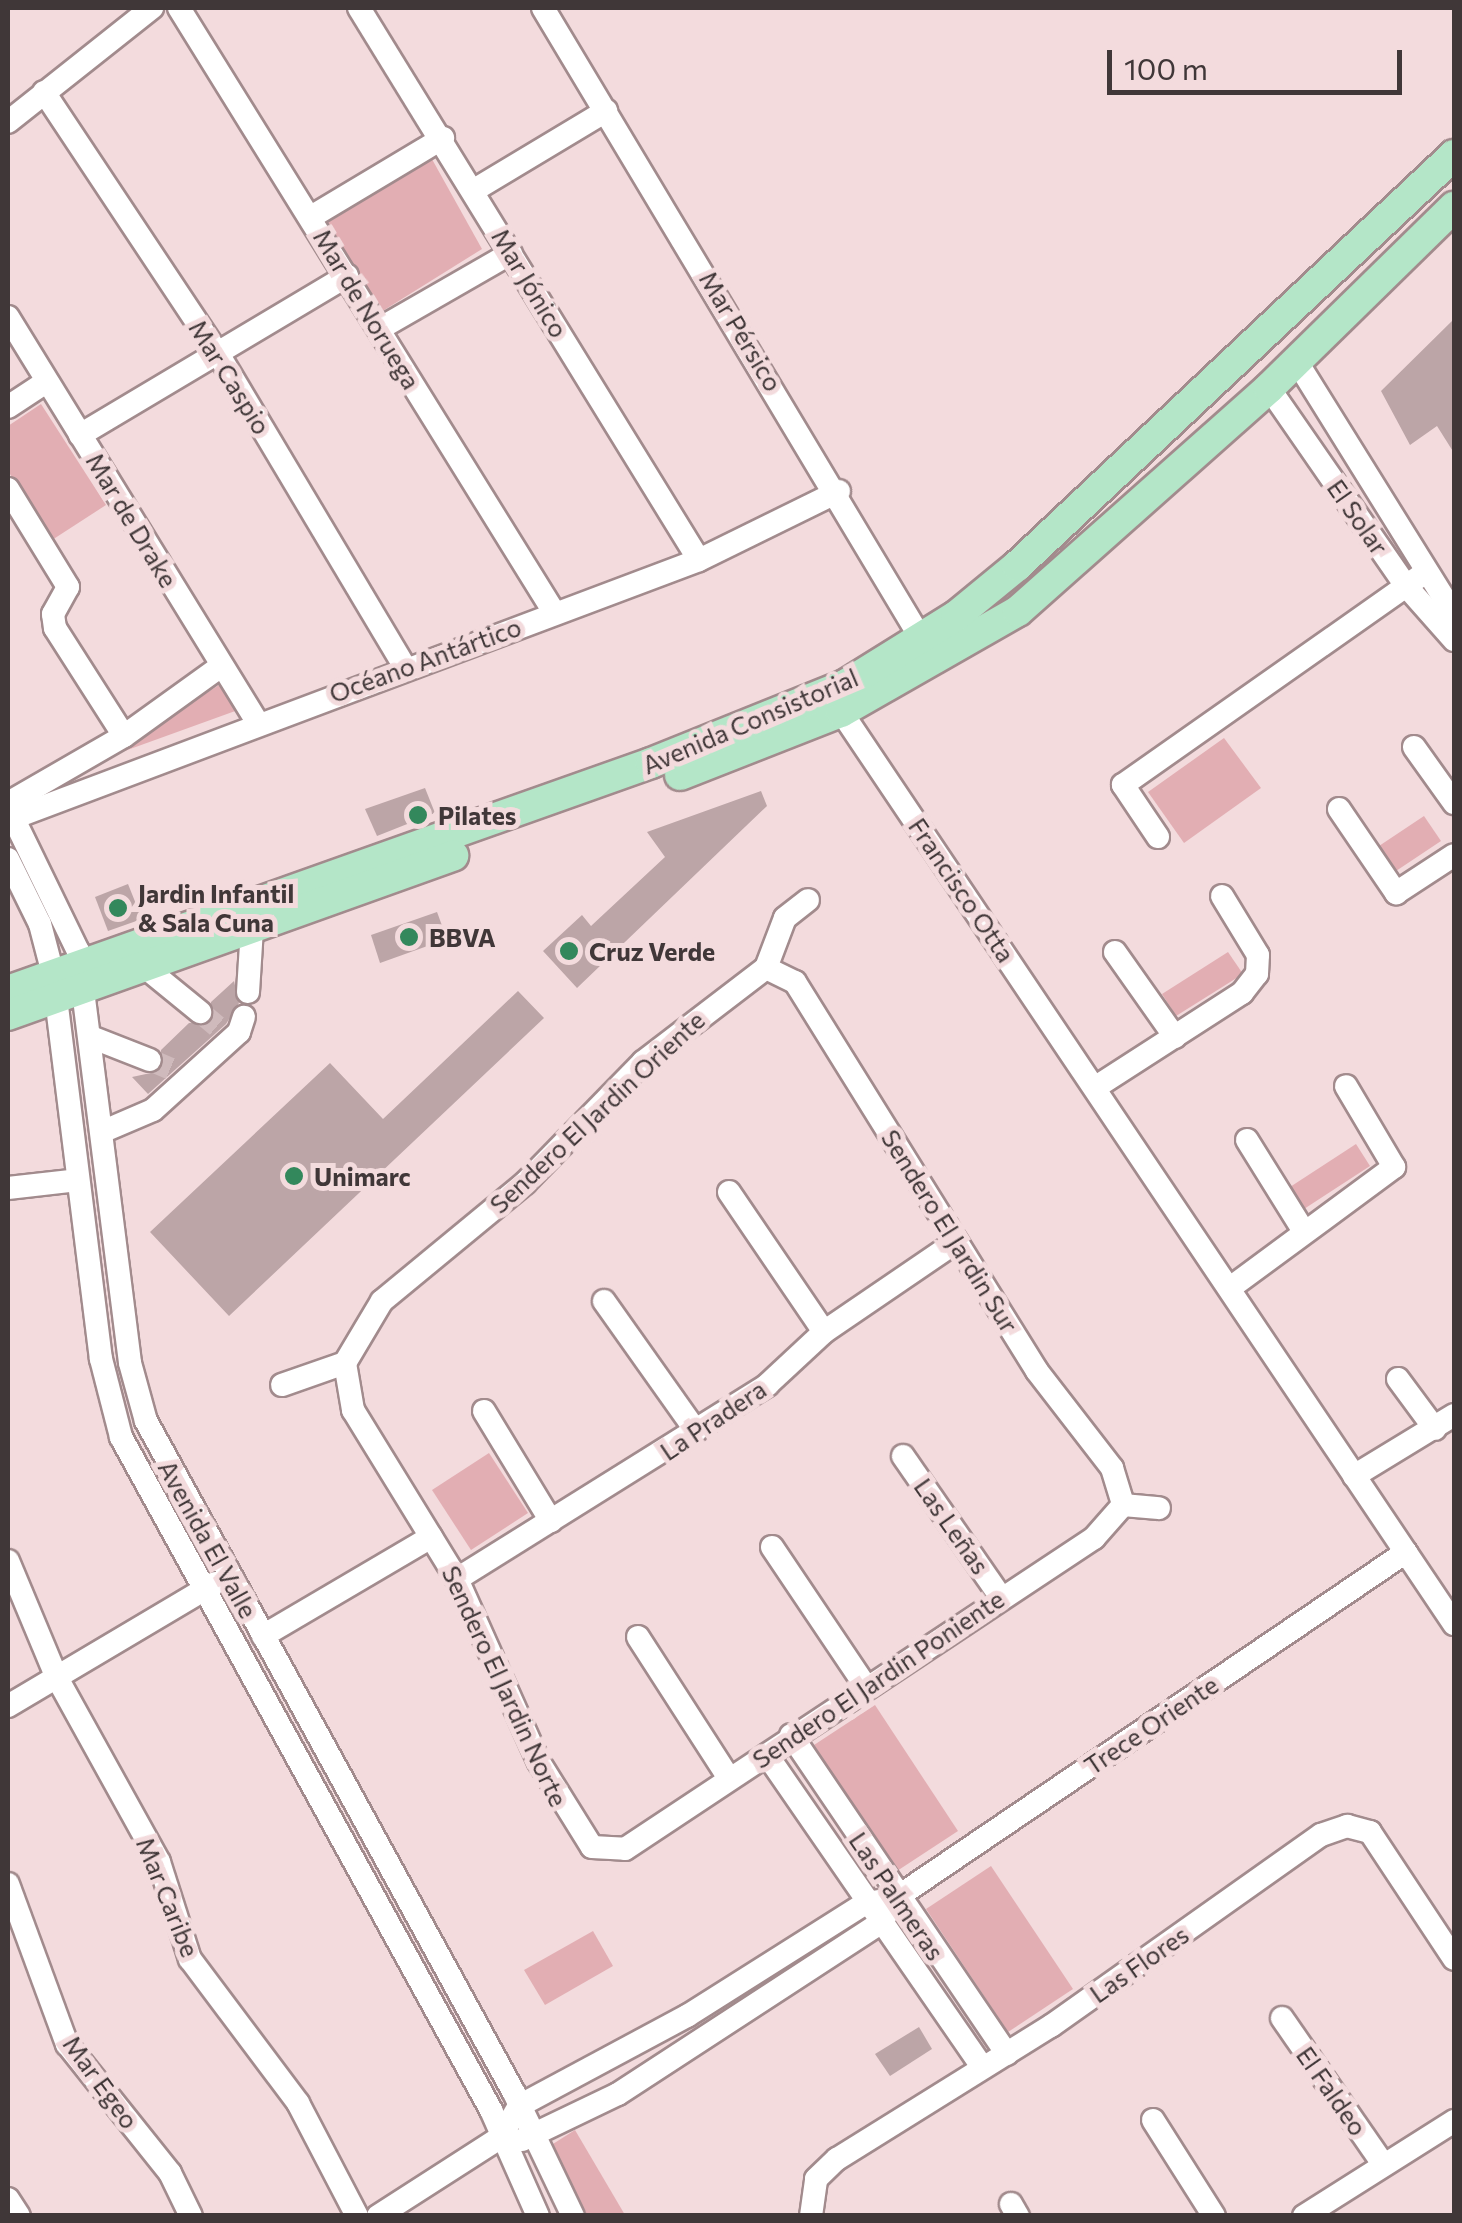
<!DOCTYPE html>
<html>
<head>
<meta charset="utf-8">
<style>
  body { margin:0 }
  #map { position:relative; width:1462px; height:2223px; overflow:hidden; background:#f3dbdd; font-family:Commissioner,sans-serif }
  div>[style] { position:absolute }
  .green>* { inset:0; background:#e2aeb3 }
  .building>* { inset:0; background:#bca5a7 }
  .minor-tunnel>* { height:22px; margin-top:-11px; transform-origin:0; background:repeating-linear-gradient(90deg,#cfbabc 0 22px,transparent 0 33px) }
  .roads { filter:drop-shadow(2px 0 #a28b8d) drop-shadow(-2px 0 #a28b8d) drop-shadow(0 2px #a28b8d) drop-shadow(0 -2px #a28b8d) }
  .minor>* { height:22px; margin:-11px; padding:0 11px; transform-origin:11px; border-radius:11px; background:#fff }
  .major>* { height:30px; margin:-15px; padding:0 15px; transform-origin:15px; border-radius:15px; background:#b4e6c8 }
  .dots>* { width:28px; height:28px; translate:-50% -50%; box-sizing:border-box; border:5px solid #f3dbdd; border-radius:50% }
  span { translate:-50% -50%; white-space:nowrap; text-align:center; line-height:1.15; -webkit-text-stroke:10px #f3dbdd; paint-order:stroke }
  .street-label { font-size:25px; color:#403738 }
  .poi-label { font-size:25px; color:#403738; font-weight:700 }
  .left { translate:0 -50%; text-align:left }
  .frame { position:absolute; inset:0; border:10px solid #403738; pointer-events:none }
  .scale { position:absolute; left:1107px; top:50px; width:295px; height:45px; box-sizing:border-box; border:5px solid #403738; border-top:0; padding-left:12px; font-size:30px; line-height:35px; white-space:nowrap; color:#403738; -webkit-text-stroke:8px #f3dbdd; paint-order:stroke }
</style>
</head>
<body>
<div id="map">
  <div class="green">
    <i style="clip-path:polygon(428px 152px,482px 249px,381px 312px,320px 213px)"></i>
    <i style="clip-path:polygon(41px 404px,106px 505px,52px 540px,8px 471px,8px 426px)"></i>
    <i style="clip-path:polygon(219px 685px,238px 710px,108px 757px)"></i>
    <i style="clip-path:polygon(1224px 738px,1261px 788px,1184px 843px,1148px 792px)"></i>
    <i style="clip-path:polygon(1424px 816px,1441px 841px,1396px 871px,1379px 846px)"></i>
    <i style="clip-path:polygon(1228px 952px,1243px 974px,1176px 1016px,1162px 994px)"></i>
    <i style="clip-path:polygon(1356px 1144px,1370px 1166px,1304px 1209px,1290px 1187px)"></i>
    <i style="clip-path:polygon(489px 1453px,528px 1513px,471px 1550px,432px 1490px)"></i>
    <i style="clip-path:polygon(875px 1705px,958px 1831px,897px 1871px,814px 1745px)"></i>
    <i style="clip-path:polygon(991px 1866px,1073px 1989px,1008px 2032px,926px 1909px)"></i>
    <i style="clip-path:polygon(593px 1931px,613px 1966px,545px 2005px,524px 1970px)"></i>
    <i style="clip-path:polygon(575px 2130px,625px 2215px,584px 2215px,545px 2149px)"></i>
  </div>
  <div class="building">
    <i style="clip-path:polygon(1454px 319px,1454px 453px,1437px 426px,1410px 445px,1381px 391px)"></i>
    <i style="clip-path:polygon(425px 788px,435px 813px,377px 836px,365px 809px)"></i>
    <i style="clip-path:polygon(761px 791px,767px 806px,577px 988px,543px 951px,582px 915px,591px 926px,665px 857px,647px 832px)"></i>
    <i style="clip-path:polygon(128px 884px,142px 919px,108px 931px,95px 897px)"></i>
    <i style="clip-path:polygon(437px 912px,447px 939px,380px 963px,371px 935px)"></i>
    <i style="clip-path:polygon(234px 981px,239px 1003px,226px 1024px,148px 1094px,132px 1077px,160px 1071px,161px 1050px,189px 1023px,211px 1022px,211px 1002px)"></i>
    <i style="clip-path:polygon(518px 991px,544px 1018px,229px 1316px,150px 1232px,330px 1063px,383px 1119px)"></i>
    <i style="clip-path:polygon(919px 2027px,932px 2049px,890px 2076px,875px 2054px)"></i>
  </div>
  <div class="minor-tunnel">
    <i style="left:200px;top:1012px;width:34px;rotate:40deg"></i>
    <i style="left:150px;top:1060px;width:36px;rotate:23deg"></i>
  </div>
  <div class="roads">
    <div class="minor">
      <i style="left:179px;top:8px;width:711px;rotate:58.17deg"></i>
      <i style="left:359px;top:8px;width:648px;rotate:58.37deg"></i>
      <i style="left:543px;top:8px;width:751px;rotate:59.06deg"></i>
      <i style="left:44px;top:92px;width:312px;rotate:56.4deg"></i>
      <i style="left:217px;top:352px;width:369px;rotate:59.2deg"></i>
      <i style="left:8px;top:122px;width:184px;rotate:-38.4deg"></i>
      <i style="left:476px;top:189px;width:152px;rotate:-31deg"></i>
      <i style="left:311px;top:217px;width:154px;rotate:-30.9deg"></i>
      <i style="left:8px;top:317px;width:475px;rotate:58.4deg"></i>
      <i style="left:379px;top:329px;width:152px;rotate:-29.9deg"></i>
      <i style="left:1297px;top:362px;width:297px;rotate:58.1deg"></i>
      <i style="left:1269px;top:388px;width:242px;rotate:55.3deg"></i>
      <i style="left:1407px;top:587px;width:71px;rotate:48.4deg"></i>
      <i style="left:8px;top:407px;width:45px;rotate:-33.3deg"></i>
      <i style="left:80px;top:435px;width:311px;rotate:-30.8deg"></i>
      <i style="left:8px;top:489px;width:115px;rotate:58.5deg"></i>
      <i style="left:68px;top:587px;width:31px;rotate:119deg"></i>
      <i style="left:53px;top:614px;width:14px;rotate:82deg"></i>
      <i style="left:55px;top:628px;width:128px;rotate:57.4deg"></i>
      <i style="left:834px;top:701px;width:1112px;rotate:56.11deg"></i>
      <i style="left:1414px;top:747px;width:69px;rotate:54.5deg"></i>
      <i style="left:8px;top:803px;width:134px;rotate:-30deg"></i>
      <i style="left:124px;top:736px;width:120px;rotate:-35.8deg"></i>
      <i style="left:8px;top:807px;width:160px;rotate:64.1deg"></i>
      <i style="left:78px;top:951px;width:415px;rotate:82.8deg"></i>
      <i style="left:130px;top:1363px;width:60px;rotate:74.6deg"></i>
      <i style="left:146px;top:1421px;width:766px;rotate:61.29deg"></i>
      <i style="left:514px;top:2093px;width:136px;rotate:64.4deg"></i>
      <i style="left:1339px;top:809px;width:102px;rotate:55.8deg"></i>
      <i style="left:1396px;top:893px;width:69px;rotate:-33.2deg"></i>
      <i style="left:8px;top:820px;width:738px;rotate:-20.62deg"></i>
      <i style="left:699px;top:560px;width:156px;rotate:-26.2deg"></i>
      <i style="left:1158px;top:837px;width:63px;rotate:-123.9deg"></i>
      <i style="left:1123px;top:785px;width:369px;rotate:-35.1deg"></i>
      <i style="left:8px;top:859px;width:72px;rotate:63.8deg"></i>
      <i style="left:40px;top:924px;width:52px;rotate:75.4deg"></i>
      <i style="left:53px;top:974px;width:388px;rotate:82.9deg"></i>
      <i style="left:101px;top:1359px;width:81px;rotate:75.6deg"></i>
      <i style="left:121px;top:1437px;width:768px;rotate:61.2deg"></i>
      <i style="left:491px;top:2110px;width:116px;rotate:66.1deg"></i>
      <i style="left:1115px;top:952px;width:104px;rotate:54.8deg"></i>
      <i style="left:146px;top:968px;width:70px;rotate:39.2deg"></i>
      <i style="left:766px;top:968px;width:32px;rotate:26deg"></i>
      <i style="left:795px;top:982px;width:458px;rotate:58.1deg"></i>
      <i style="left:1037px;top:1371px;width:123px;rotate:52.3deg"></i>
      <i style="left:1112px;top:1468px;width:39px;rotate:73deg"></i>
      <i style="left:248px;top:992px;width:63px;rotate:-86.4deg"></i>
      <i style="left:91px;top:1037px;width:63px;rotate:21.3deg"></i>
      <i style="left:1096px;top:1087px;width:174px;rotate:-32.8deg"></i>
      <i style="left:1242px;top:993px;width:24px;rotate:-52deg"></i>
      <i style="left:1257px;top:974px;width:19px;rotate:-87deg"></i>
      <i style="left:1258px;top:955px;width:69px;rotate:-121.4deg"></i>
      <i style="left:104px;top:1131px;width:53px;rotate:-23.2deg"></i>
      <i style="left:153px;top:1110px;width:116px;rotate:-42.2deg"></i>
      <i style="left:239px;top:1032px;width:16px;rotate:-72deg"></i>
      <i style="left:1247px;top:1140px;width:106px;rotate:58.1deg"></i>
      <i style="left:8px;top:1188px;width:70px;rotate:-6.5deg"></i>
      <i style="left:729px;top:1192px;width:169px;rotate:55.8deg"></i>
      <i style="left:1230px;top:1288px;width:204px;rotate:-36.4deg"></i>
      <i style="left:1394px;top:1167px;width:94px;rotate:-120.7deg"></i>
      <i style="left:604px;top:1301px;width:159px;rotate:54.7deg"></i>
      <i style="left:345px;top:1363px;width:48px;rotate:80.3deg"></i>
      <i style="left:353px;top:1410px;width:198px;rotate:58.4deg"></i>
      <i style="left:457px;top:1579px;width:201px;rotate:65.9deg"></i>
      <i style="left:539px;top:1762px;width:100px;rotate:58.1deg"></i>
      <i style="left:592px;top:1847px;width:33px;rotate:3deg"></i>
      <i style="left:625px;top:1849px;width:563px;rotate:-33.55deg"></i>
      <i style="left:1094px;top:1538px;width:44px;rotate:-48.7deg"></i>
      <i style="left:1123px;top:1505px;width:36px;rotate:5deg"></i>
      <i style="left:1398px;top:1379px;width:62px;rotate:53.5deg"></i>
      <i style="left:282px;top:1385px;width:67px;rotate:-19.2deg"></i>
      <i style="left:345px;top:1363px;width:72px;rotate:-59.2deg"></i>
      <i style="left:382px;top:1301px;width:185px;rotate:-39.5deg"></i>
      <i style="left:525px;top:1183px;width:169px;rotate:-45.7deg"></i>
      <i style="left:643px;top:1062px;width:155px;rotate:-37.4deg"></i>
      <i style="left:766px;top:968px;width:53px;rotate:-69.2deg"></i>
      <i style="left:785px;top:918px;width:29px;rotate:-38deg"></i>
      <i style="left:484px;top:1411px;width:129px;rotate:58.7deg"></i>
      <i style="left:903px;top:1456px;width:170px;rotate:55.3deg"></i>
      <i style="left:1354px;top:1476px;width:117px;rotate:-31.4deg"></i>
      <i style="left:772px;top:1547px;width:165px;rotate:56.1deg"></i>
      <i style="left:8px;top:1561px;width:125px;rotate:67.3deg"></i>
      <i style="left:56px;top:1676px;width:213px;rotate:61deg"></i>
      <i style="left:159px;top:1862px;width:102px;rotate:72.3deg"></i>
      <i style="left:190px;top:1959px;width:180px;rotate:53.1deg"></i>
      <i style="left:298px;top:2103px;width:127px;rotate:62.4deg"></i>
      <i style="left:457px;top:1579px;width:366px;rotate:-32deg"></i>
      <i style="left:767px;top:1385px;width:78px;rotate:-42.9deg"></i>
      <i style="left:824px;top:1332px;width:160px;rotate:-34.3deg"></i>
      <i style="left:263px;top:1636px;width:195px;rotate:-30.5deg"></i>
      <i style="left:638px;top:1637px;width:168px;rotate:57.2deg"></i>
      <i style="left:8px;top:1706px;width:241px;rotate:-30.7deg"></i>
      <i style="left:791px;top:1735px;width:385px;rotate:55.9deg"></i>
      <i style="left:767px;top:1755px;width:379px;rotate:55.4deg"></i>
      <i style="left:8px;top:1884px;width:171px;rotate:69.8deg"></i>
      <i style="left:67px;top:2044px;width:165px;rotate:51.4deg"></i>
      <i style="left:170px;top:2173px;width:48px;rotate:64deg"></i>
      <i style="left:1282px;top:2018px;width:178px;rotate:55.3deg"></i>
      <i style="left:1153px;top:2120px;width:114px;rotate:57.6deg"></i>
      <i style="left:522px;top:2140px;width:106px;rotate:-25.6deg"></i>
      <i style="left:618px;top:2094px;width:315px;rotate:-33.1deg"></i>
      <i style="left:882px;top:1922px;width:28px;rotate:-60deg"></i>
      <i style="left:8px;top:2199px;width:20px;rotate:57deg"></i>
      <i style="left:1011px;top:2204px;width:14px;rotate:60deg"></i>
      <i style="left:378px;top:2216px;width:146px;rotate:-32.7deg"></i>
      <i style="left:501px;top:2137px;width:36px;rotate:-60deg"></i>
      <i style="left:519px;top:2106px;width:191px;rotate:-28.2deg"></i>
      <i style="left:687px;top:2016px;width:212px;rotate:-32.3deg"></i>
      <i style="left:866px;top:1903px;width:30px;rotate:-9deg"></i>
      <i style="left:896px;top:1898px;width:616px;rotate:-34.15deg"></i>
      <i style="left:811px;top:2216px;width:37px;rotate:-82deg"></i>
      <i style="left:816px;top:2179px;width:29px;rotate:-44deg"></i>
      <i style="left:837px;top:2159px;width:252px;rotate:-31.9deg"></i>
      <i style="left:1051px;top:2026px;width:331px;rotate:-35.3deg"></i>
      <i style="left:1321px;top:1835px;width:28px;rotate:-19deg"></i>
      <i style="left:1347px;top:1826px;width:24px;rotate:15deg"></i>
      <i style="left:1370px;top:1832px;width:152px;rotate:56.5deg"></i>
      <i style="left:1304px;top:2216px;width:178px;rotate:-32.3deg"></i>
    </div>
    <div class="major">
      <i style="left:680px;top:775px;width:173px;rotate:-21.4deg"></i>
      <i style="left:841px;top:712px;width:204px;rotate:-29.7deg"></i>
      <i style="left:1018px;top:611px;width:336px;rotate:-41.6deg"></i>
      <i style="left:1269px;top:388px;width:259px;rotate:-44.4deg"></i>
      <i style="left:8px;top:991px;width:682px;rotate:-19.52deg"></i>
      <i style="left:651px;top:763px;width:209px;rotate:-21.9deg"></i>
      <i style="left:845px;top:685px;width:131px;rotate:-31.9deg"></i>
      <i style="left:956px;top:616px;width:79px;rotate:-39.3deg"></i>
      <i style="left:1017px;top:566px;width:600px;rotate:-43.24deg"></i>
      <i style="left:8px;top:1015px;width:473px;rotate:-19.7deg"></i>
    </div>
  </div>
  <div class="dots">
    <i style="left:418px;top:815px;background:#33885c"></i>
    <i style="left:118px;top:908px;background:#33885c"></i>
    <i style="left:409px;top:937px;background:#33885c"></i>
    <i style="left:569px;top:951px;background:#33885c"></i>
    <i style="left:294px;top:1176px;background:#33885c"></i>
  </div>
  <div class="street-label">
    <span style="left:530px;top:283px;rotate:59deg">Mar Jónico</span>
    <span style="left:367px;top:309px;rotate:59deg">Mar de Noruega</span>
    <span style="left:741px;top:331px;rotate:59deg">Mar Pérsico</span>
    <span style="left:230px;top:377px;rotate:58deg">Mar Caspio</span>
    <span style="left:1358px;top:517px;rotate:55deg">El Solar</span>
    <span style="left:132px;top:520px;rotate:59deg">Mar de Drake</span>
    <span style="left:425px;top:660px;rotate:-20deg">Océano Antártico</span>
    <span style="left:750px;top:721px;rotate:-23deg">Avenida Consistorial</span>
    <span style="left:962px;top:890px;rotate:56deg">Francisco Otta</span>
    <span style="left:597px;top:1112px;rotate:-43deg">Sendero El Jardin Oriente</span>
    <span style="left:950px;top:1231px;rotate:58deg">Sendero El Jardin Sur</span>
    <span style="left:713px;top:1420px;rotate:-34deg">La Pradera</span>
    <span style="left:952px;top:1526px;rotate:55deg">Las Leñas</span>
    <span style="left:208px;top:1539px;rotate:61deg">Avenida El Valle</span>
    <span style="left:878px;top:1679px;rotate:-34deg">Sendero El Jardin Poniente</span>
    <span style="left:505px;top:1686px;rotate:65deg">Sendero El Jardin Norte</span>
    <span style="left:1151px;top:1725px;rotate:-34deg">Trece Oriente</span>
    <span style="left:897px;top:1896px;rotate:56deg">Las Palmeras</span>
    <span style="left:168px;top:1897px;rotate:68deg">Mar Caribe</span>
    <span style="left:1139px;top:1964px;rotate:-35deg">Las Flores</span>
    <span style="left:101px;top:2082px;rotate:54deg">Mar Egeo</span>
    <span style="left:1332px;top:2091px;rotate:55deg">El Faldeo</span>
  </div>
  <div class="poi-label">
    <span class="left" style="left:438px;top:815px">Pilates</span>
    <span class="left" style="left:138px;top:908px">Jardin Infantil<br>&amp; Sala Cuna</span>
    <span class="left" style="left:429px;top:937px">BBVA</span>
    <span class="left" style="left:589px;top:951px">Cruz Verde</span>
    <span class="left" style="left:314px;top:1176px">Unimarc</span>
  </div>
  <div class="frame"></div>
  <div class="scale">100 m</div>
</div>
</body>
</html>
